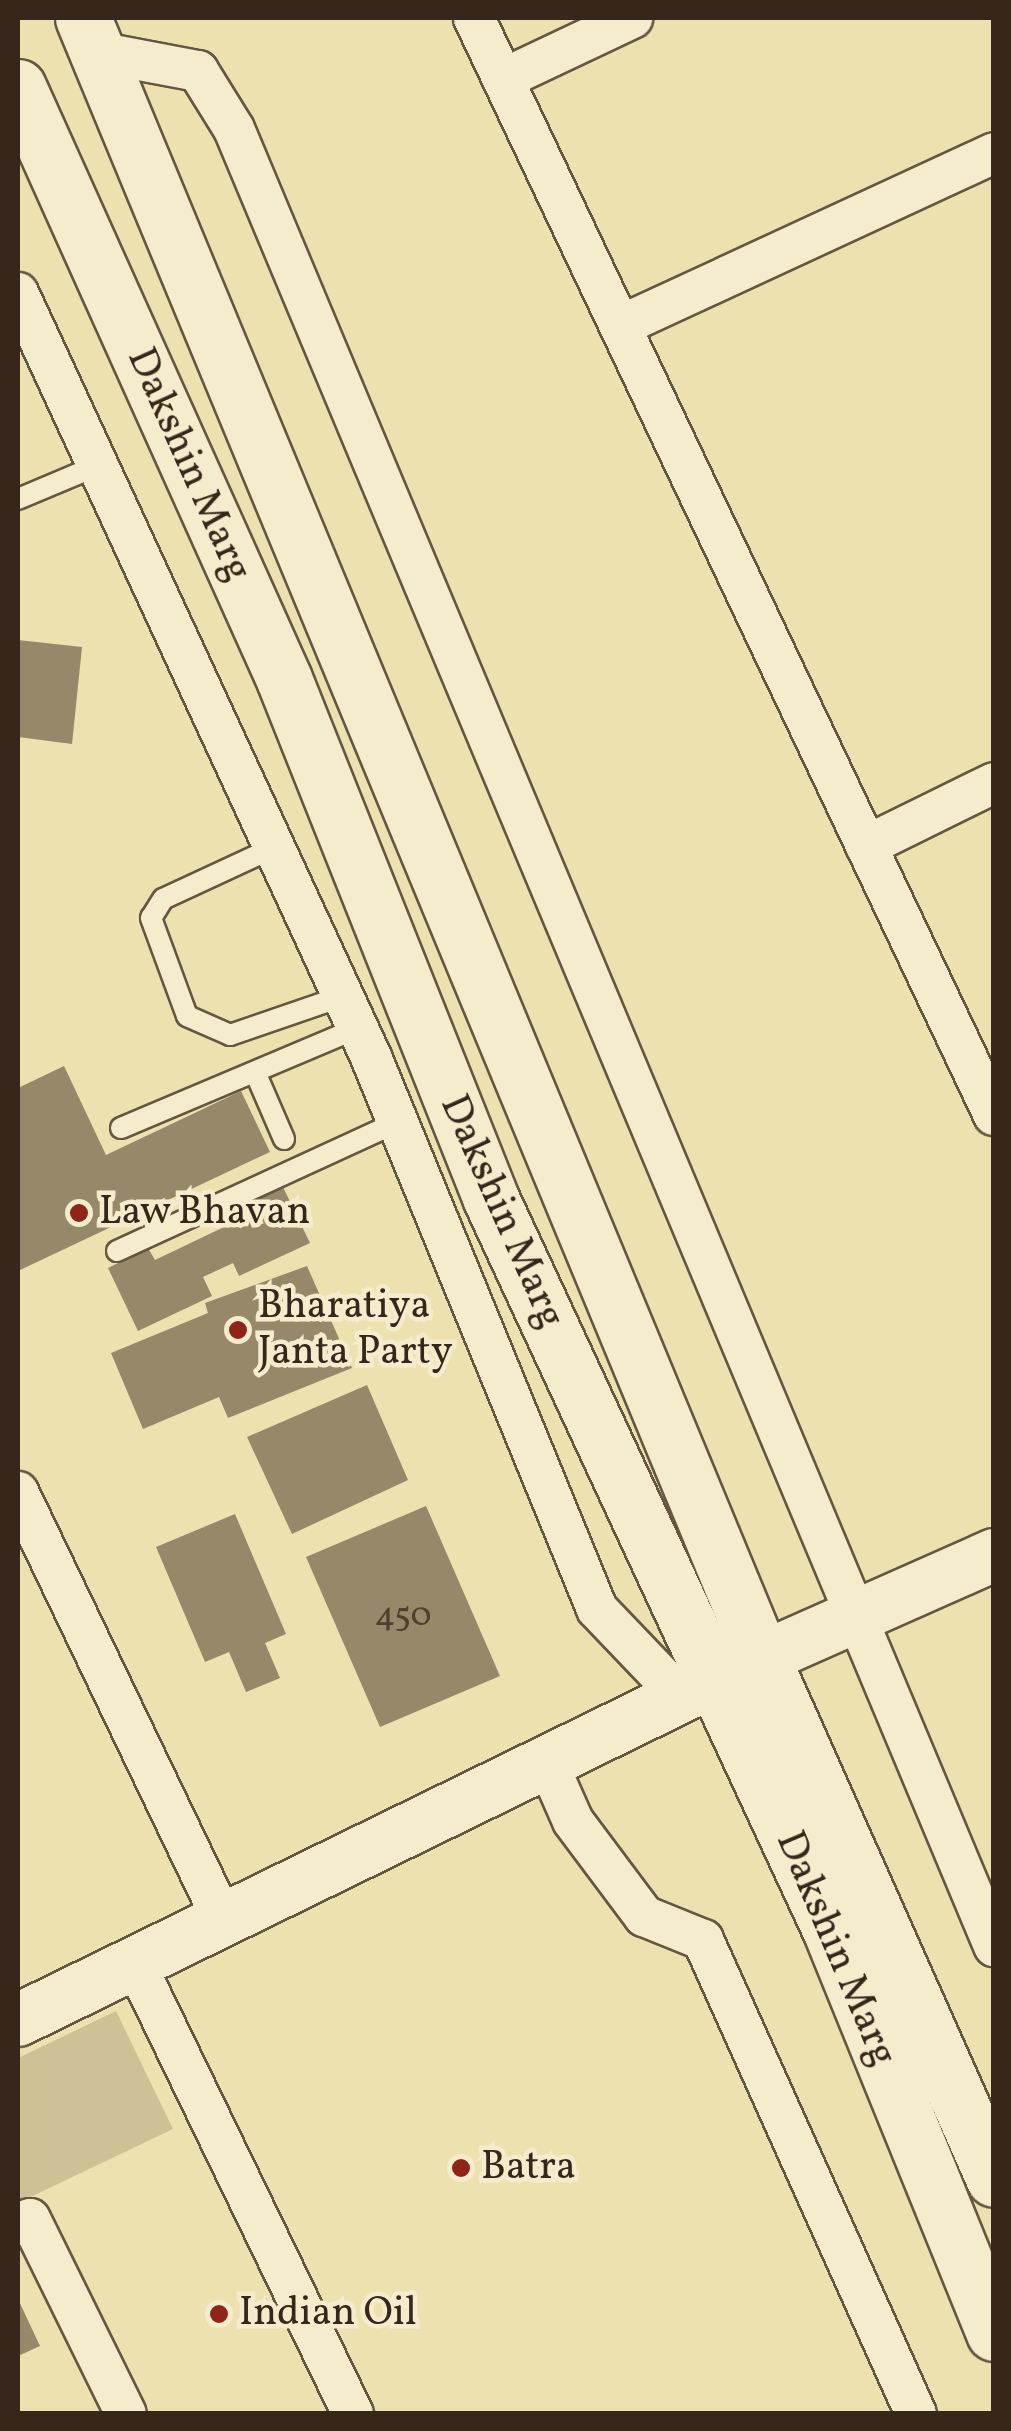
<!DOCTYPE html>
<html>
<head>
<meta charset="utf-8">
<style>
  body { margin:0 }
  #map { position:relative; width:1011px; height:2431px; overflow:hidden; background:#eee1b0; font-family:Vollkorn,serif }
  div>[style] { position:absolute }
  .green>* { inset:0; background:#cfc196 }
  .building>* { inset:0; background:#968868 }
  .roads { filter:drop-shadow(2px 0 #655640) drop-shadow(-2px 0 #655640) drop-shadow(0 2px #655640) drop-shadow(0 -2px #655640) }
  .service>* { height:20px; margin:-10px; padding:0 10px; transform-origin:10px; border-radius:10px; background:#f4eccc }
  .minor>* { height:40px; margin:-20px; padding:0 20px; transform-origin:20px; border-radius:20px; background:#f4eccc }
  .tertiary>* { height:52px; margin:-26px; padding:0 26px; transform-origin:26px; border-radius:26px; background:#f4eccc }
  .secondary>* { height:55px; margin:-27.5px; padding:0 27.5px; transform-origin:27.5px; border-radius:27.5px; background:#f4eccc }
  .dots>* { width:28px; height:28px; translate:-50% -50%; box-sizing:border-box; border:5px solid #f4eccc; border-radius:50% }
  span { translate:-50% -50%; white-space:nowrap; text-align:center; line-height:1.15; -webkit-text-stroke:9px #f4eccc; paint-order:stroke }
  .number-label { font-size:35px; color:#4f3f2e }
  .number-label span { -webkit-text-stroke-width:0 }
  .street-label { font-size:40px; color:#37271a }
  .poi-label { font-size:40px; color:#37271a }
  .left { translate:0 -50%; text-align:left }
  .frame { position:absolute; inset:0; border:20px solid #37271a; pointer-events:none }
</style>
</head>
<body>
<div id="map">
  <div class="green">
    <i style="clip-path:polygon(116px 2011px,173px 2129px,18px 2203px,18px 2058px)"></i>
  </div>
  <div class="building">
    <i style="clip-path:polygon(18px 640px,82px 647px,72px 744px,18px 737px)"></i>
    <i style="clip-path:polygon(64px 1066px,106px 1155px,241px 1091px,270px 1152px,18px 1271px,18px 1088px)"></i>
    <i style="clip-path:polygon(282px 1185px,310px 1243px,239px 1276px,233px 1263px,203px 1277px,212px 1296px,138px 1331px,108px 1268px,148px 1248px,155px 1260px,247px 1216px,242px 1204px)"></i>
    <i style="clip-path:polygon(307px 1266px,352px 1368px,228px 1418px,219px 1397px,143px 1429px,111px 1353px,208px 1313px,205px 1303px)"></i>
    <i style="clip-path:polygon(367px 1385px,408px 1480px,292px 1534px,247px 1437px)"></i>
    <i style="clip-path:polygon(426px 1506px,500px 1676px,380px 1727px,306px 1557px)"></i>
    <i style="clip-path:polygon(235px 1514px,286px 1634px,265px 1643px,280px 1678px,246px 1692px,229px 1652px,205px 1662px,156px 1547px)"></i>
    <i style="clip-path:polygon(18px 2299px,40px 2346px,18px 2356px)"></i>
  </div>
  <div class="roads">
    <div class="service">
      <i style="left:18px;top:499px;width:88px;rotate:-22.8deg"></i>
      <i style="left:275px;top:847px;width:123px;rotate:155.1deg"></i>
      <i style="left:163px;top:899px;width:22px;rotate:122deg"></i>
      <i style="left:151px;top:918px;width:104px;rotate:69.8deg"></i>
      <i style="left:187px;top:1016px;width:47px;rotate:23.8deg"></i>
      <i style="left:230px;top:1035px;width:120px;rotate:-19deg"></i>
      <i style="left:255px;top:1072px;width:73px;rotate:66.6deg"></i>
      <i style="left:121px;top:1128px;width:257px;rotate:-22.9deg"></i>
      <i style="left:117px;top:1251px;width:308px;rotate:-24.7deg"></i>
    </div>
    <div class="minor">
      <i style="left:474px;top:18px;width:1214px;rotate:64.64deg"></i>
      <i style="left:97px;top:52px;width:103px;rotate:10.7deg"></i>
      <i style="left:198px;top:71px;width:68px;rotate:58.2deg"></i>
      <i style="left:234px;top:129px;width:1970px;rotate:67.3deg"></i>
      <i style="left:503px;top:79px;width:143px;rotate:-25.3deg"></i>
      <i style="left:18px;top:293px;width:842px;rotate:65.2deg"></i>
      <i style="left:371px;top:1057px;width:596px;rotate:67.73deg"></i>
      <i style="left:597px;top:1609px;width:122px;rotate:46.3deg"></i>
      <i style="left:620px;top:326px;width:412px;rotate:-24.8deg"></i>
      <i style="left:866px;top:846px;width:143px;rotate:-26.2deg"></i>
      <i style="left:18px;top:1492px;width:474px;rotate:64.4deg"></i>
      <i style="left:547px;top:1762px;width:64px;rotate:66.2deg"></i>
      <i style="left:573px;top:1821px;width:119px;rotate:53.2deg"></i>
      <i style="left:644px;top:1916px;width:64px;rotate:22.1deg"></i>
      <i style="left:703px;top:1940px;width:520px;rotate:65.8deg"></i>
      <i style="left:135px;top:1963px;width:501px;rotate:64.2deg"></i>
      <i style="left:18px;top:2225px;width:13px;rotate:-27deg"></i>
      <i style="left:30px;top:2219px;width:217px;rotate:63.8deg"></i>
    </div>
    <div class="tertiary">
      <i style="left:762px;top:1658px;width:254px;rotate:-23.9deg"></i>
      <i style="left:18px;top:2020px;width:776px;rotate:-26deg"></i>
    </div>
    <div class="secondary">
      <i style="left:83px;top:18px;width:1775px;rotate:67.51deg"></i>
      <i style="left:762px;top:1658px;width:570px;rotate:66deg"></i>
      <i style="left:18px;top:87px;width:649px;rotate:65.8deg"></i>
      <i style="left:284px;top:679px;width:560px;rotate:68.29deg"></i>
      <i style="left:491px;top:1199px;width:805px;rotate:65.09deg"></i>
      <i style="left:830px;top:1929px;width:436px;rotate:67.9deg"></i>
    </div>
  </div>
  <div class="dots">
    <i style="left:79px;top:1213px;background:#8f2418"></i>
    <i style="left:238px;top:1330px;background:#8f2418"></i>
    <i style="left:461px;top:2168px;background:#8f2418"></i>
    <i style="left:219px;top:2314px;background:#8f2418"></i>
  </div>
  <div class="number-label">
    <span style="left:403px;top:1616px">450</span>
  </div>
  <div class="street-label">
    <span style="left:188px;top:465px;rotate:66deg">Dakshin Marg</span>
    <span style="left:501px;top:1212px;rotate:66deg">Dakshin Marg</span>
    <span style="left:835px;top:1949px;rotate:67deg">Dakshin Marg</span>
  </div>
  <div class="poi-label">
    <span class="left" style="left:99px;top:1213px">Law Bhavan</span>
    <span class="left" style="left:258px;top:1330px">Bharatiya<br>Janta Party</span>
    <span class="left" style="left:481px;top:2168px">Batra</span>
    <span class="left" style="left:239px;top:2314px">Indian Oil</span>
  </div>
  <div class="frame"></div>
</div>
</body>
</html>
